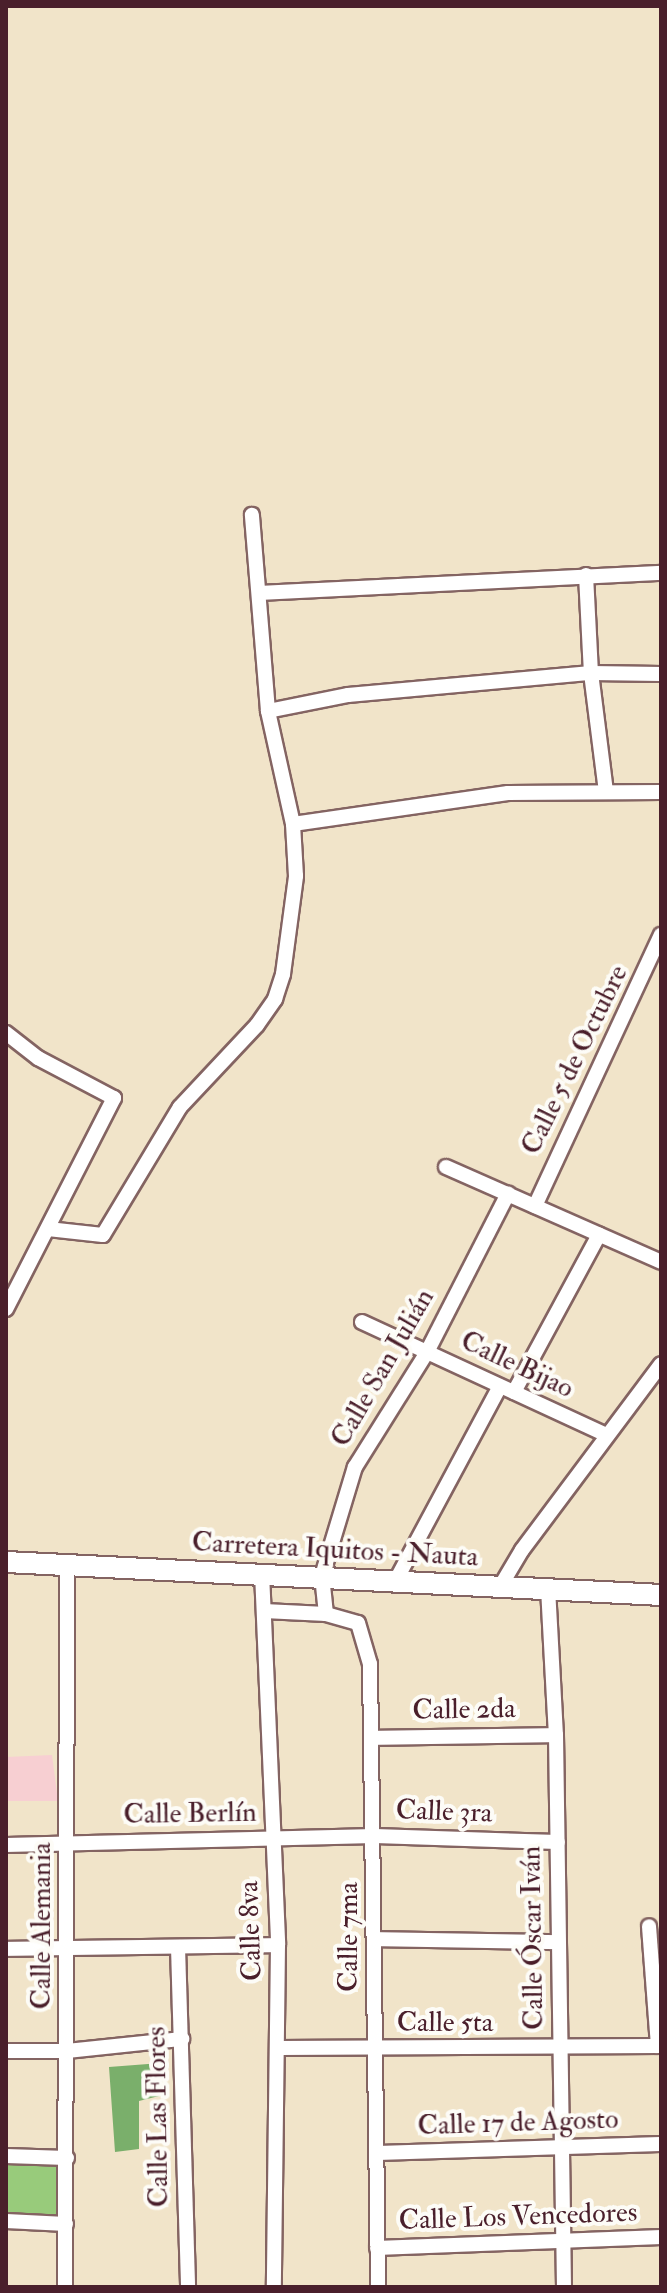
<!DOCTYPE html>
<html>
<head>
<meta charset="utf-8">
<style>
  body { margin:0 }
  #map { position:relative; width:667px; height:2293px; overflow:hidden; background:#f1e4c9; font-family:"IM FELL Double Pica",serif }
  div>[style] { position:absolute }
  .built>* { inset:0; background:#f7cfd2 }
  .green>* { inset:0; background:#98cb7b }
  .forest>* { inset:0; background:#7aaf6b }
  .roads { filter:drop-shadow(2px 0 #846462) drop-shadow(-2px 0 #846462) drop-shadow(0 2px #846462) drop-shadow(0 -2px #846462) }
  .street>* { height:14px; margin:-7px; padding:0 7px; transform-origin:7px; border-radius:7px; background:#fff }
  .primary>* { height:20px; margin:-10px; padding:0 10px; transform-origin:10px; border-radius:10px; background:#fff }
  span { translate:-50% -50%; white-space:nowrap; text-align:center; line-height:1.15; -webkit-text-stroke:8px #fdfcf7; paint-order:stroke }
  .street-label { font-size:28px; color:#4a1f2b }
  .frame { position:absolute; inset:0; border:8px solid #4a1f2b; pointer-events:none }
</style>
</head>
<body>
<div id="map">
  <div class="built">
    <i style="clip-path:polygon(52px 1755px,58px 1801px,6px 1801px,6px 1757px)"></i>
  </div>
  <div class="green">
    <i style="clip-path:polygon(6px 2157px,69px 2161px,68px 2223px,6px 2220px)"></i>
  </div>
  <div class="forest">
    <i style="clip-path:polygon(161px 2063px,163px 2095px,139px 2101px,139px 2149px,115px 2152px,109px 2067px)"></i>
  </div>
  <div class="roads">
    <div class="street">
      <i style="left:586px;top:575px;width:98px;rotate:87.1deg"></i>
      <i style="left:591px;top:673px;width:120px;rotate:82.8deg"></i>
      <i style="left:261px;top:593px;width:400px;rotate:-2.9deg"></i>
      <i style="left:268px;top:711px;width:82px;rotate:-11.3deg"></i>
      <i style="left:348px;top:695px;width:244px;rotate:-5.2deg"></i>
      <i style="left:591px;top:673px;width:70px;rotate:0.8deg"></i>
      <i style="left:293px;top:824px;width:217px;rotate:-8.2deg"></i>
      <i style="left:508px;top:793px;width:153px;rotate:-0.4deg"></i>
      <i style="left:6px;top:1033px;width:41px;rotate:38deg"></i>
      <i style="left:38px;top:1058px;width:86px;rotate:27.8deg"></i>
      <i style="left:114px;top:1098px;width:237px;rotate:117.1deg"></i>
      <i style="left:446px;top:1167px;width:235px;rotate:23.8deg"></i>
      <i style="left:535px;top:1206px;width:299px;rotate:-65.1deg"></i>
      <i style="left:48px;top:1229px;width:55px;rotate:6.2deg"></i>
      <i style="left:103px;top:1235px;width:149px;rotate:-59deg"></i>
      <i style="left:180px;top:1107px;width:112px;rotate:-46.8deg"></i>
      <i style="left:257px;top:1025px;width:32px;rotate:-55deg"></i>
      <i style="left:275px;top:999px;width:26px;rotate:-72deg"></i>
      <i style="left:283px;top:974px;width:99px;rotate:-82.4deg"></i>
      <i style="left:296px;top:876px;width:52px;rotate:-93.3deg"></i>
      <i style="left:293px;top:824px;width:116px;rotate:-102.5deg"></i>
      <i style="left:268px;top:711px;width:197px;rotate:-94.7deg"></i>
      <i style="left:362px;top:1322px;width:270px;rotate:24.8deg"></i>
      <i style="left:514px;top:1392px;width:179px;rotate:-61.6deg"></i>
      <i style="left:262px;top:1573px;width:372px;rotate:87.5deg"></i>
      <i style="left:278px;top:1945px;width:342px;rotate:90.7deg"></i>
      <i style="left:395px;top:1582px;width:222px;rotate:-61.8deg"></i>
      <i style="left:500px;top:1587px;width:43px;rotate:-59.3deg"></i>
      <i style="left:522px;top:1550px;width:232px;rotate:-53.2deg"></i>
      <i style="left:548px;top:1588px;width:147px;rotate:86.9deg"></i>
      <i style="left:556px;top:1735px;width:552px;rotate:89.17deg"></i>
      <i style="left:264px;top:1611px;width:62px;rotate:2.8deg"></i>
      <i style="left:326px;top:1614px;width:33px;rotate:16deg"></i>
      <i style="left:358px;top:1623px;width:43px;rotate:73.7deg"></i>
      <i style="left:370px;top:1664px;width:623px;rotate:89.26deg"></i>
      <i style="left:326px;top:1614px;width:38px;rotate:-96deg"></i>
      <i style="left:322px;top:1576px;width:114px;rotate:-73.2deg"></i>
      <i style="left:355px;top:1467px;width:136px;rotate:-57.9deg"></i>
      <i style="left:427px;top:1352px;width:178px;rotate:-62.9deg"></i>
      <i style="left:372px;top:1738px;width:184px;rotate:-0.9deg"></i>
      <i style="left:6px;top:1845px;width:369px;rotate:-1.4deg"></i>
      <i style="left:375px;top:1836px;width:183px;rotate:1.9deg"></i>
      <i style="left:375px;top:1939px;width:180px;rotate:1deg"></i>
      <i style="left:178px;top:1947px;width:340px;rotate:88.3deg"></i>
      <i style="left:6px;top:1949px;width:272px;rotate:-0.8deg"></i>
      <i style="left:279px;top:2048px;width:379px;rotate:-0.3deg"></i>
      <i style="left:658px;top:2046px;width:120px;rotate:-94.3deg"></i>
      <i style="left:6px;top:2051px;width:61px"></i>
      <i style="left:67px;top:2051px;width:116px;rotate:-6deg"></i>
      <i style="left:377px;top:2153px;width:284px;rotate:-1.8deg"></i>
      <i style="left:6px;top:2156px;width:61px;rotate:1.9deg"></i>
      <i style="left:6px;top:2221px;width:60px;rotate:2.9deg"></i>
      <i style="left:377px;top:2248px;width:284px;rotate:-2.2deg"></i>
      <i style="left:65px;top:2287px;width:722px;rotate:-89.84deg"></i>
    </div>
    <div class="primary">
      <i style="left:6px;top:1562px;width:656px;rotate:2.88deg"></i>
    </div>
  </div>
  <div class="street-label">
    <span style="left:575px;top:1060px;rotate:-64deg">Calle 5 de Octubre</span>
    <span style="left:517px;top:1365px;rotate:25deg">Calle Bijao</span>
    <span style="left:383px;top:1368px;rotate:-60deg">Calle San Julián</span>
    <span style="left:335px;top:1550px;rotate:3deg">Carretera Iquitos - Nauta</span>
    <span style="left:464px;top:1710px;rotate:-1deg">Calle 2da</span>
    <span style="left:444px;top:1812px;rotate:2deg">Calle 3ra</span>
    <span style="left:190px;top:1814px;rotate:-1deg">Calle Berlín</span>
    <span style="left:42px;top:1926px;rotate:-90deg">Calle Alemania</span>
    <span style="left:251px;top:1931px;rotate:-92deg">Calle 8va</span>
    <span style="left:349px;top:1937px;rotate:-90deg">Calle 7ma</span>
    <span style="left:533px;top:1938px;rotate:-91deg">Calle Óscar Iván</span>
    <span style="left:445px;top:2023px">Calle 5ta</span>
    <span style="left:158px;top:2117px;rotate:-91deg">Calle Las Flores</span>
    <span style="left:518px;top:2123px;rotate:-2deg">Calle 17 de Agosto</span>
    <span style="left:518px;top:2217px;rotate:-2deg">Calle Los Vencedores</span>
  </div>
  <div class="frame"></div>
</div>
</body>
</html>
